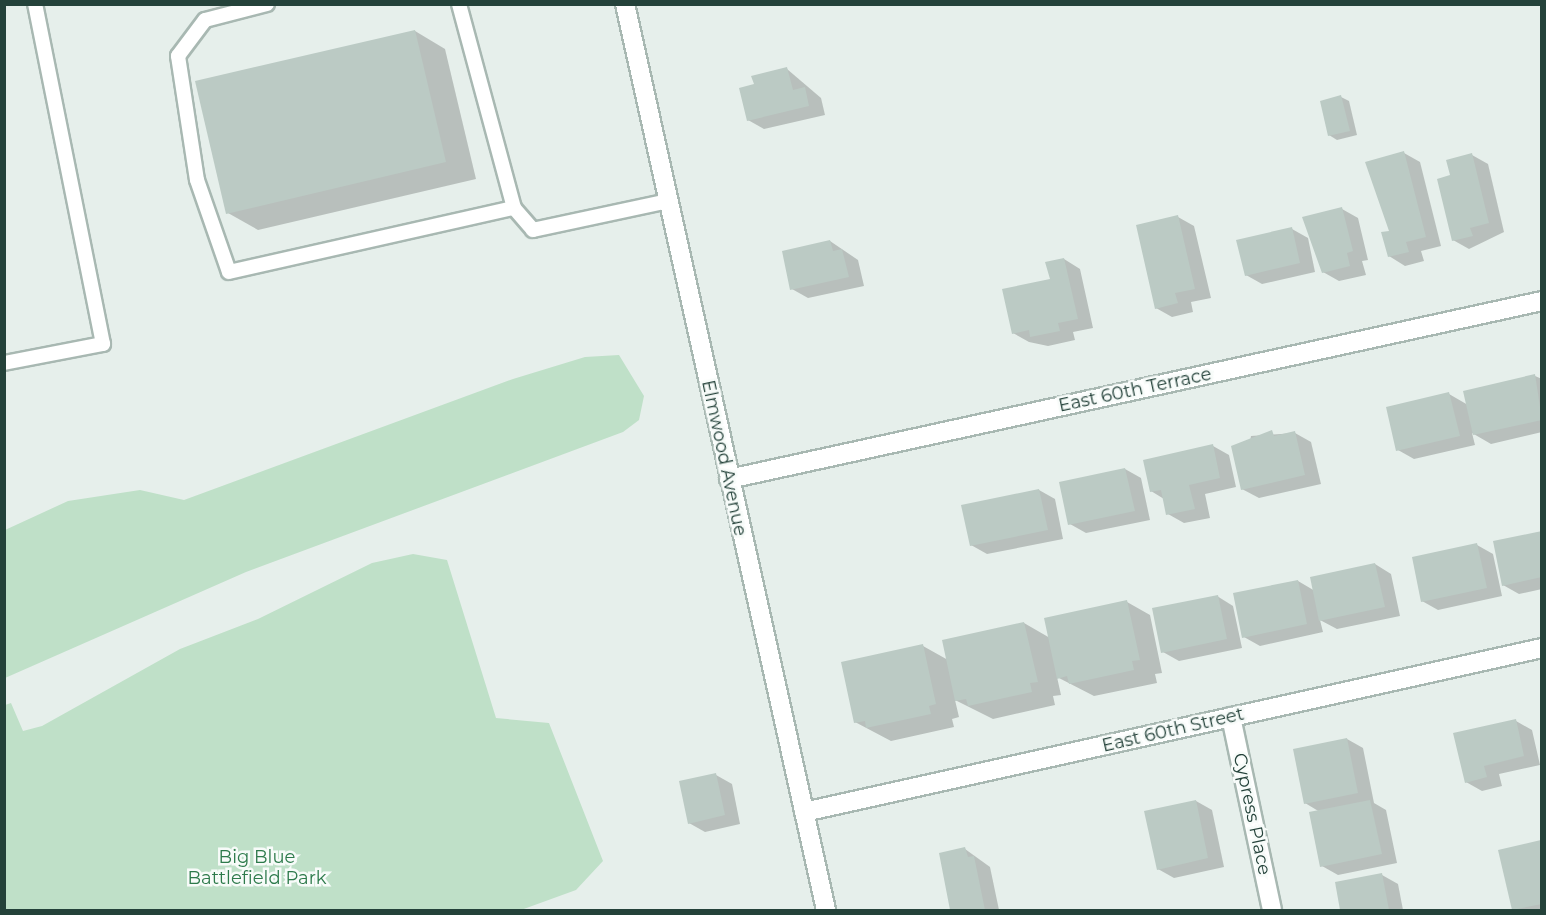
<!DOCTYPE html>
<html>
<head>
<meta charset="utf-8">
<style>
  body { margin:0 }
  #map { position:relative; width:1546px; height:915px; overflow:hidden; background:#e6efeb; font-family:Montserrat,sans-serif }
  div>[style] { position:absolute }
  .green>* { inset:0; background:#bfe0c8 }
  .shadow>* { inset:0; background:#0003 }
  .building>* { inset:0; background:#bbcac4 }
  .roads { filter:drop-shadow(2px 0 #a8b8b2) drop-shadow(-2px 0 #a8b8b2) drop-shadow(0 2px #a8b8b2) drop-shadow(0 -2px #a8b8b2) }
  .lane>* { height:14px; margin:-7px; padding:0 7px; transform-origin:7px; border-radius:7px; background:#fff }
  .street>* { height:18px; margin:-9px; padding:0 9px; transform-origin:9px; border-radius:9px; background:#fff }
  span { translate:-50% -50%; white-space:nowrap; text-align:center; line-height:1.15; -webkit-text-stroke:5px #f7fbf9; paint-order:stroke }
  .street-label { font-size:18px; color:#24423a }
  .park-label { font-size:18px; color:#2d7a4b }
  .frame { position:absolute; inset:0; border:6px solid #24423a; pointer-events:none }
</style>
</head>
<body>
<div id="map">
  <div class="green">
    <i style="clip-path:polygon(619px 355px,644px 396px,639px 420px,623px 432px,246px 572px,5px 678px,5px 530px,68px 501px,140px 490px,184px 500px,513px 379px,585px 357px)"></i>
    <i style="clip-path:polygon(413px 554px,447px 560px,496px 718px,549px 723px,603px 861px,576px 890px,521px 910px,5px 910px,5px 705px,11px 703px,23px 731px,42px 726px,180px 649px,258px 619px,372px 563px)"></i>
  </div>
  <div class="shadow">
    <i style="clip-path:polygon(415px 31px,445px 49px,476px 179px,258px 230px,228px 213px)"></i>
    <i style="clip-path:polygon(787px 69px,821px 98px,825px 115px,764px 129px,748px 120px,755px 85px)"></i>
    <i style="clip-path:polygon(1341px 97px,1349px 101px,1357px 135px,1337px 140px,1329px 135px)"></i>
    <i style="clip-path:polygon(1404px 153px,1420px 162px,1441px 246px,1421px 251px,1424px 261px,1405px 266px,1389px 256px)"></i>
    <i style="clip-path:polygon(1472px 155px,1488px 164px,1504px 232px,1469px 249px,1453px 240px)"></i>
    <i style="clip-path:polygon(1342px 209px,1358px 218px,1368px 260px,1362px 261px,1366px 275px,1339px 281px,1323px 272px)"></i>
    <i style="clip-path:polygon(1178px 217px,1194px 226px,1211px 298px,1191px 302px,1193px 312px,1172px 317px,1156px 308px)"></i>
    <i style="clip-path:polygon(1292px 229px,1308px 238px,1315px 272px,1262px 284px,1246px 275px)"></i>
    <i style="clip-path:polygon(830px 241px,858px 260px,864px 286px,808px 298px,792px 289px)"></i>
    <i style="clip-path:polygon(1064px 259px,1080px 269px,1093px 328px,1073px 332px,1075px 340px,1048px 346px,1029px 342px,1013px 333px)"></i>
    <i style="clip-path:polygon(1535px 376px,1542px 379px,1542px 432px,1491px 444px,1472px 433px,1475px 445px,1414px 459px,1398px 450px,1449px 394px,1468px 405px)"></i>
    <i style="clip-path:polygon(1295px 433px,1311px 442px,1321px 484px,1259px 498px,1242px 489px,1251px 436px)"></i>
    <i style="clip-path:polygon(1213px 446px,1229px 455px,1236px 487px,1205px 494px,1210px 518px,1184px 523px,1168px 514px,1164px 499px,1151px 491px)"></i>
    <i style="clip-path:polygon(1125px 469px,1141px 478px,1150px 520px,1086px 533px,1070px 524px)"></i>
    <i style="clip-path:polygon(1039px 490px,1055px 499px,1063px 539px,987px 554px,971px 545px)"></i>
    <i style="clip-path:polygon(1542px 532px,1542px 589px,1519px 594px,1503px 585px)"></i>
    <i style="clip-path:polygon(1477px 545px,1493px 554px,1502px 596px,1438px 610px,1422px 601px)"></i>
    <i style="clip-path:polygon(1375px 564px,1391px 574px,1400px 616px,1337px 629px,1320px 620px,1323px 632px,1260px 646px,1244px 637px,1298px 581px,1315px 591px)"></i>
    <i style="clip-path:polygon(1217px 596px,1233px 606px,1242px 648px,1179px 661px,1163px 652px)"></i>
    <i style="clip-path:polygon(1127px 602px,1150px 615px,1162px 673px,1155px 674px,1157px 683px,1094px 696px,1057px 677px,1061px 695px,1053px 696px,1055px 705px,993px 719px,955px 700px,959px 717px,952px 719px,954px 727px,891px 741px,855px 722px,923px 646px,948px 660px,1024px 623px,1050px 638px)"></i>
    <i style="clip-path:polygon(1516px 721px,1532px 730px,1540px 765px,1499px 774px,1502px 786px,1482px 791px,1466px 782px)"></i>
    <i style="clip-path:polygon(1347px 739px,1363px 748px,1374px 803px,1386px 810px,1397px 863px,1338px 875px,1322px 866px,1320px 812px,1305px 803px)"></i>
    <i style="clip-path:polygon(716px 775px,732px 784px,740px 824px,705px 832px,689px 823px)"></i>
    <i style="clip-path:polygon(1196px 801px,1212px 810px,1224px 867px,1174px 878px,1158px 869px)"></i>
    <i style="clip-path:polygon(1540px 842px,1542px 910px,1514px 910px,1500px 851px)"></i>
    <i style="clip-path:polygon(965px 849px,990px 867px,999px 910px,952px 910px,940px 854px)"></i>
    <i style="clip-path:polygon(1382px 875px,1398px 884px,1403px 910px,1342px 910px,1337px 883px)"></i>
  </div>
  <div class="building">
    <i style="clip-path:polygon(415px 30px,446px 162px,226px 214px,195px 81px)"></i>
    <i style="clip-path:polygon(787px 67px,793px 90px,805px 87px,809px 106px,747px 121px,739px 88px,754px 84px,751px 76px)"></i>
    <i style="clip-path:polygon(1341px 95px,1350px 131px,1328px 136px,1320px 101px)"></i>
    <i style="clip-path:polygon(1404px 151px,1426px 237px,1406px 242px,1409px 252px,1388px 257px,1381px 232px,1389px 231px,1365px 162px)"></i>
    <i style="clip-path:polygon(1472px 153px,1489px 223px,1470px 228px,1473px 236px,1452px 241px,1437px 179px,1450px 175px,1446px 160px)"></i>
    <i style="clip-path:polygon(1342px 207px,1353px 251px,1347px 253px,1350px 266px,1322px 273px,1302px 217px)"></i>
    <i style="clip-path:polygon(1178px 215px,1195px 289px,1175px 293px,1178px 303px,1155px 309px,1136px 225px)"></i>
    <i style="clip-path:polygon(1292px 227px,1300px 263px,1245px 276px,1236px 240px)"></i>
    <i style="clip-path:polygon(830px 240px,833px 251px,842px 249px,849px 277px,790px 290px,782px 251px)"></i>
    <i style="clip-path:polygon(1064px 258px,1078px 319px,1058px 323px,1060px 331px,1030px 337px,1029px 330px,1012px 334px,1002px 289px,1050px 279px,1045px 262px)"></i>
    <i style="clip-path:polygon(1535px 374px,1542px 420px,1473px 435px,1463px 391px)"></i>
    <i style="clip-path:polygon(1449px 392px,1460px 436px,1396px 451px,1386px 407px)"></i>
    <i style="clip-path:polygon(1272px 430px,1274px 436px,1295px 431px,1305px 475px,1241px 490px,1231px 446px)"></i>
    <i style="clip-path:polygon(1213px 444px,1220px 478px,1189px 485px,1195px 509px,1166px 515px,1161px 490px,1150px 492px,1143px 460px)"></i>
    <i style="clip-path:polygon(1125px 468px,1135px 511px,1068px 525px,1059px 482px)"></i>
    <i style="clip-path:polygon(1039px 489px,1048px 530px,970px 546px,961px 505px)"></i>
    <i style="clip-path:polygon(1542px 531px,1542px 577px,1502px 586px,1493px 541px)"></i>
    <i style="clip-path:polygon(1477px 543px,1487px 588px,1421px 602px,1412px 557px)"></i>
    <i style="clip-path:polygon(1375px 563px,1385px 607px,1319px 621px,1310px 577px)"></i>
    <i style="clip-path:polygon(1298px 580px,1307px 624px,1242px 638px,1233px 593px)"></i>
    <i style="clip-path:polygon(1218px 595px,1227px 639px,1161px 653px,1152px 608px)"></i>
    <i style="clip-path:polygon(1127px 600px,1140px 660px,1132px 661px,1134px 670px,1069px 684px,1067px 676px,1057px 679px,1044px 618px)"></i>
    <i style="clip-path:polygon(1024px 622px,1038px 682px,1030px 683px,1032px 692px,968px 706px,966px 699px,955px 701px,942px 640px)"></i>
    <i style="clip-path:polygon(923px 644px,936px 704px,929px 706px,931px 714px,866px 728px,865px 721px,854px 723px,841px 662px)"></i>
    <i style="clip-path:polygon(1516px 719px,1524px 756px,1484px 766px,1487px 777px,1465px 783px,1453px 733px)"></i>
    <i style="clip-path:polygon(1347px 738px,1358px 793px,1304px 804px,1293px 749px)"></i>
    <i style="clip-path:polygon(716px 773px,725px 815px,688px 824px,679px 781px)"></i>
    <i style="clip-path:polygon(1196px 800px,1208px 858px,1157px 870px,1144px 811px)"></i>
    <i style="clip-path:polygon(1370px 800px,1382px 854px,1320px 867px,1309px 812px)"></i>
    <i style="clip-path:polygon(1541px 840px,1542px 904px,1512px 910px,1498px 850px)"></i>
    <i style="clip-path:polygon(965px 847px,968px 857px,974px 856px,985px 910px,950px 910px,939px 853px)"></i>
    <i style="clip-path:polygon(1382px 873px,1389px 910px,1340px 910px,1335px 882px)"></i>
  </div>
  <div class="roads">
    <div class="lane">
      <i style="left:267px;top:4px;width:64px;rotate:165.5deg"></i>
      <i style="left:205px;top:20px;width:45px;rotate:126.9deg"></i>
      <i style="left:178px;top:56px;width:125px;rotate:81.3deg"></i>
      <i style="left:197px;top:180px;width:97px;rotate:70.8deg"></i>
      <i style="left:229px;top:272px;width:292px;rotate:-12.7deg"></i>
      <i style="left:514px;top:208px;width:211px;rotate:-105.1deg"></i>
      <i style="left:514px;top:208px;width:29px;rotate:49deg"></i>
      <i style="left:533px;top:230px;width:138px;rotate:-12.1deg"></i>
      <i style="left:4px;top:363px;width:101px;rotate:-10.9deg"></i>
      <i style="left:103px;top:344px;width:347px;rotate:-101.3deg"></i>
    </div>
    <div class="street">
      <i style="left:625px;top:4px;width:928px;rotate:77.49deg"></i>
      <i style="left:729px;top:479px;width:832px;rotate:-12.35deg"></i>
      <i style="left:1231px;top:717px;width:197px;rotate:78deg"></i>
      <i style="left:804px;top:812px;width:756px;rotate:-12.53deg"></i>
    </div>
  </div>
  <div class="street-label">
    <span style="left:1135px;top:390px;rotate:-12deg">East 60th Terrace</span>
    <span style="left:724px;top:458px;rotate:78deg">Elmwood Avenue</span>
    <span style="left:1173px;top:730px;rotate:-13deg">East 60th Street</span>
    <span style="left:1252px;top:814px;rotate:78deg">Cypress Place</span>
  </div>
  <div class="park-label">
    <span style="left:257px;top:868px">Big Blue<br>Battlefield Park</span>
  </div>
  <div class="frame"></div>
</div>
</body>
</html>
